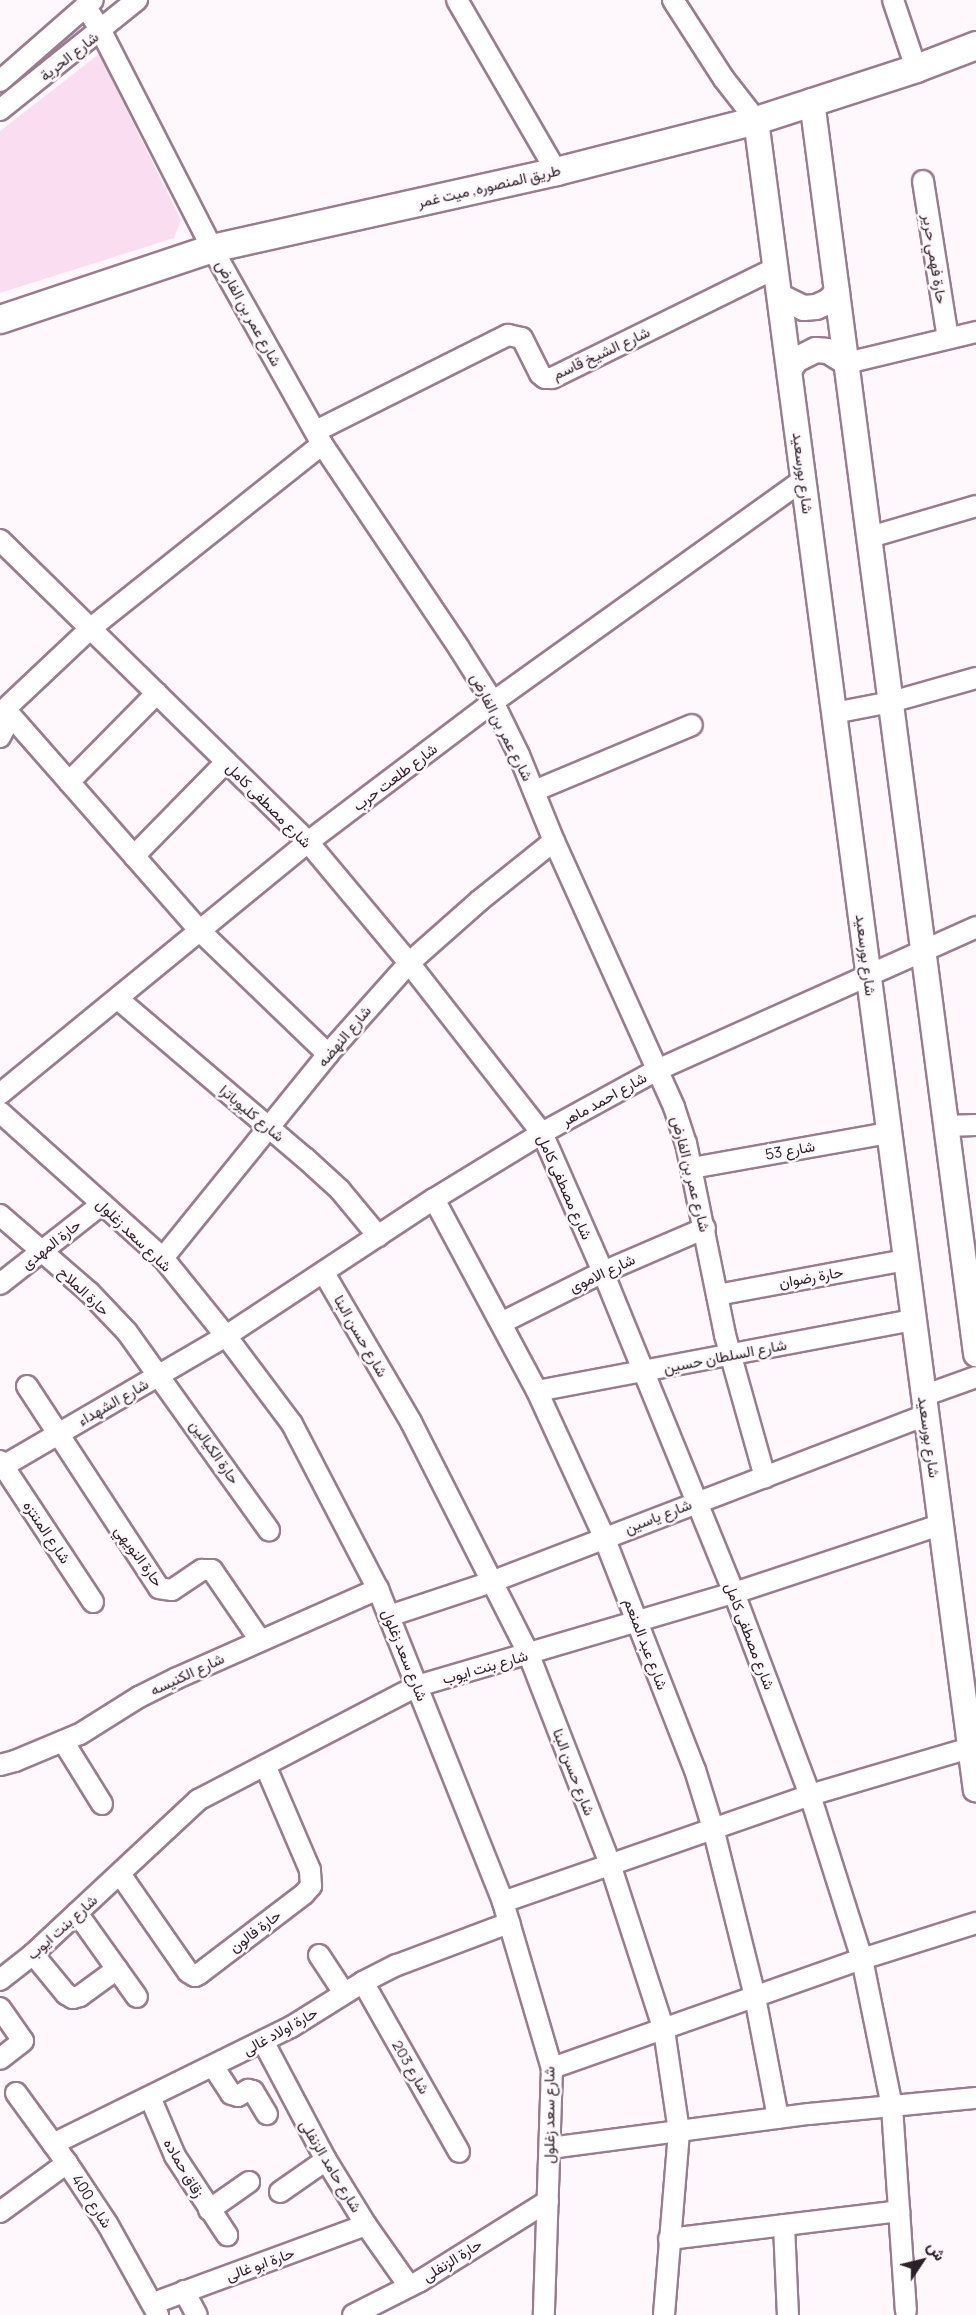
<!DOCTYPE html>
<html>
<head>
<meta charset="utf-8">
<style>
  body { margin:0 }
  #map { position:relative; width:976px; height:2315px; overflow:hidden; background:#fef8fc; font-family:Manrope,Vazirmatn,sans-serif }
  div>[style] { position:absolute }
  .green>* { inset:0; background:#fbddf1 }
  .roads { filter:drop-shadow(2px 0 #997d8f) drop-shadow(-2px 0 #997d8f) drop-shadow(0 2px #997d8f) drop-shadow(0 -2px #997d8f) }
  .minor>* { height:20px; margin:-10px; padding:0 10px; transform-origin:10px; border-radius:10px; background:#fff }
  .tertiary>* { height:24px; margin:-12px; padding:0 12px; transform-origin:12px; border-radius:12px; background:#fff }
  .secondary>* { height:27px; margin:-13.5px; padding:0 13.5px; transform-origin:13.5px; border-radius:13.5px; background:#fff }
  span { translate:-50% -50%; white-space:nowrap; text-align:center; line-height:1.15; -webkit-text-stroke:5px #fef8fc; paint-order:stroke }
  .street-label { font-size:15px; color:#2c2028 }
  .north { position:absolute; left:892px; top:2231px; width:60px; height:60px; -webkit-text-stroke:4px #fef8fc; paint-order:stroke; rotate:55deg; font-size:16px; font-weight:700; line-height:24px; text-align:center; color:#2c2028 }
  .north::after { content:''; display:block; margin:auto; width:21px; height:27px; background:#2c2028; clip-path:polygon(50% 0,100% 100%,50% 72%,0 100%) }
</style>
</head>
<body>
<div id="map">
  <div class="green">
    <i style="clip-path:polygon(99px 54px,181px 220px,174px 238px,0 293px,0 131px)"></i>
  </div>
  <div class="roads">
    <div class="minor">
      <i style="left:457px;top:0;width:198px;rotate:59.9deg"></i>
      <i style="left:673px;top:0;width:94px;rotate:57.2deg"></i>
      <i style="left:724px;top:79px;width:52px;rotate:52deg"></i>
      <i style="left:893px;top:0;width:72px;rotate:71.3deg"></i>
      <i style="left:85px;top:6px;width:30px;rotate:57deg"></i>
      <i style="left:101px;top:31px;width:244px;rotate:62.9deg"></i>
      <i style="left:212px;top:248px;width:225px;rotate:60.7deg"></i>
      <i style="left:322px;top:444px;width:246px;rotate:56.1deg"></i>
      <i style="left:459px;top:648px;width:64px;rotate:57.8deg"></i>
      <i style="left:493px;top:702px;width:59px;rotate:63.9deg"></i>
      <i style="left:519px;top:755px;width:93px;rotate:67.9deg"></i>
      <i style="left:554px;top:841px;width:292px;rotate:65.7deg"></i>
      <i style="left:674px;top:1107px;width:38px;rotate:72deg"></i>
      <i style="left:686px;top:1143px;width:196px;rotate:78.5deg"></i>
      <i style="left:725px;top:1335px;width:148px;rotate:74.3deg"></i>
      <i style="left:0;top:81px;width:123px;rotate:-41.1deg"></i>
      <i style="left:0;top:110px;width:176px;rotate:-38.8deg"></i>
      <i style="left:923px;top:181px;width:159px;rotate:81deg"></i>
      <i style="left:847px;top:363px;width:133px;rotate:-13.5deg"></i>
      <i style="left:316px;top:431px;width:215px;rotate:-26.6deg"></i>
      <i style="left:508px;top:335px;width:14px;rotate:12deg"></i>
      <i style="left:522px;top:338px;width:40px;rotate:63.4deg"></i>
      <i style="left:540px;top:374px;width:6px;rotate:39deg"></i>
      <i style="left:545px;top:378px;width:7px"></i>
      <i style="left:552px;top:378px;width:250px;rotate:-26.2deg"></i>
      <i style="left:870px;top:537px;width:110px;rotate:-16.3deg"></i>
      <i style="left:0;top:540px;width:431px;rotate:44.4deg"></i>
      <i style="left:308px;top:842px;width:158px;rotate:50.1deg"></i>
      <i style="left:409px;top:963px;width:216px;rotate:52deg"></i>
      <i style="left:542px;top:1133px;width:152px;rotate:66.3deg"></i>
      <i style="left:603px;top:1272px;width:347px;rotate:67.8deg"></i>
      <i style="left:734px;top:1593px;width:216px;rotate:69.4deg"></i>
      <i style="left:810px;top:1795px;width:172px;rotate:72.4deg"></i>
      <i style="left:862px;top:1959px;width:151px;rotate:78.5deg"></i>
      <i style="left:892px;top:2107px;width:204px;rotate:86.1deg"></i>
      <i style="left:5px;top:709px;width:295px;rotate:48.7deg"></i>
      <i style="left:200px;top:931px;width:178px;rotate:43.9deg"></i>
      <i style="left:834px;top:713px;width:58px;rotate:-10.9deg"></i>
      <i style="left:891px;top:702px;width:88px;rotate:-15.8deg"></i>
      <i style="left:0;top:737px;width:9px;rotate:-63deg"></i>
      <i style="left:4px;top:729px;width:10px;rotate:-101deg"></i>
      <i style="left:2px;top:719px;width:10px;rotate:-73deg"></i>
      <i style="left:5px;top:709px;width:118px;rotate:-43.3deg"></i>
      <i style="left:91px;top:628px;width:295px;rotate:-38.5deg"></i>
      <i style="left:69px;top:782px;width:125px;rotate:-45.3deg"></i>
      <i style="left:534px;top:791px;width:171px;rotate:-22.7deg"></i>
      <i style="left:134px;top:856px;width:132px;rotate:-45.6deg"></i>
      <i style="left:118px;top:999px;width:245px;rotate:40.4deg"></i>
      <i style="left:305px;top:1158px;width:47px;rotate:42.4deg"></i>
      <i style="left:340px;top:1190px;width:60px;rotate:50.4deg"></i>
      <i style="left:0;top:1094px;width:398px;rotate:-39.3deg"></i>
      <i style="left:308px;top:842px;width:232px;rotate:-37.1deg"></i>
      <i style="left:493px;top:702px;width:383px;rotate:-35.6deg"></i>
      <i style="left:0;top:1112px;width:219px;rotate:41.9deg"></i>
      <i style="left:163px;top:1258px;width:100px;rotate:51.1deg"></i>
      <i style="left:226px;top:1336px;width:110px;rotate:53.1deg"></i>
      <i style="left:292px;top:1424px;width:186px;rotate:62.5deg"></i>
      <i style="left:378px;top:1589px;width:337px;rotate:68.2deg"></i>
      <i style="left:503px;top:1902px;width:173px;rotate:73.6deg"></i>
      <i style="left:552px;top:2068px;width:247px;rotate:91.9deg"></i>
      <i style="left:946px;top:1126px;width:30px;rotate:-2deg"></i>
      <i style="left:692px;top:1168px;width:200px;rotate:-10.1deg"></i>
      <i style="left:434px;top:1199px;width:218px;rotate:61.8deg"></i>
      <i style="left:537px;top:1391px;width:161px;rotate:65.3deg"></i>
      <i style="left:604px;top:1537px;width:250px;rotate:68.7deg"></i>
      <i style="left:695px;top:1770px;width:61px;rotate:72.8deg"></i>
      <i style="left:713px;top:1828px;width:174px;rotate:76deg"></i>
      <i style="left:755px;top:1997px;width:123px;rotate:79.2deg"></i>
      <i style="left:0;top:1215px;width:118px;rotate:40.9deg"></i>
      <i style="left:89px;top:1292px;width:55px;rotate:46.5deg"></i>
      <i style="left:127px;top:1332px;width:244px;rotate:54.4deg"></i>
      <i style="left:163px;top:1258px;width:262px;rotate:-51deg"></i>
      <i style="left:328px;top:1054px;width:122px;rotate:-48.3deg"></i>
      <i style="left:409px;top:963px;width:94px;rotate:-41.5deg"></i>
      <i style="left:479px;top:901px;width:96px;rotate:-38.7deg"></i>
      <i style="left:324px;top:1273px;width:173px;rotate:59.7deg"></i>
      <i style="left:411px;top:1422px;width:261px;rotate:63.1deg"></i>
      <i style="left:529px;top:1655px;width:224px;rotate:68.8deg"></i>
      <i style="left:610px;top:1864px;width:175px;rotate:72deg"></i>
      <i style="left:664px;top:2030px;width:103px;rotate:81.6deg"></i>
      <i style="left:679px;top:2132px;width:184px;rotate:94.7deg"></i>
      <i style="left:0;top:1284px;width:130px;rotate:-38.1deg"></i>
      <i style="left:717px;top:1295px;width:191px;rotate:-10.5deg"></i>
      <i style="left:501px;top:1323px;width:114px;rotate:-26.6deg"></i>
      <i style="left:603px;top:1272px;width:111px;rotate:-23.3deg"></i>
      <i style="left:27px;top:1386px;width:241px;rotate:56.8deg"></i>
      <i style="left:159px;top:1588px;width:13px;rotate:9deg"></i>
      <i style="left:172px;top:1590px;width:36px;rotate:-34deg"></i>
      <i style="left:202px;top:1570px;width:10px"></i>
      <i style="left:212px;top:1570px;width:85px;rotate:55.6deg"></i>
      <i style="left:537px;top:1391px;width:383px;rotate:-10.7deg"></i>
      <i style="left:923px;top:1396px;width:56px;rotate:-19.7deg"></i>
      <i style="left:0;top:1461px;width:169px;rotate:56.6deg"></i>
      <i style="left:0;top:1468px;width:262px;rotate:-30.3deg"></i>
      <i style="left:226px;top:1336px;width:249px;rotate:-33.4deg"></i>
      <i style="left:434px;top:1199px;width:127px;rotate:-31.4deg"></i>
      <i style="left:542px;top:1133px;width:131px;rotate:-28.7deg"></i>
      <i style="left:657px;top:1070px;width:350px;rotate:-24.1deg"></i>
      <i style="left:389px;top:1616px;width:108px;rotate:-18.4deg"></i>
      <i style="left:491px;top:1582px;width:466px;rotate:-21deg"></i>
      <i style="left:63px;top:1741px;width:74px;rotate:58.2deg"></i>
      <i style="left:0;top:1765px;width:16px;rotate:-15deg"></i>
      <i style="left:15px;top:1761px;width:70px;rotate:-22.6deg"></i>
      <i style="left:80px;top:1734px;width:70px;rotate:-32.1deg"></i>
      <i style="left:139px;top:1697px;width:42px;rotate:-26.6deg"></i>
      <i style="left:177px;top:1678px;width:220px;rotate:-23.9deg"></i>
      <i style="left:120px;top:1874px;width:119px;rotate:55.2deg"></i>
      <i style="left:188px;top:1972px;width:8px;rotate:30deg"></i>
      <i style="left:195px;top:1976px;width:4px;rotate:-27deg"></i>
      <i style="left:199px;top:1974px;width:132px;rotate:-37.3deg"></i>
      <i style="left:304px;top:1894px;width:11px;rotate:-49deg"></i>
      <i style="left:311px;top:1886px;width:16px;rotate:-94deg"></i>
      <i style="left:310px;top:1870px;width:114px;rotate:-113.2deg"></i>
      <i style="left:503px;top:1902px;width:325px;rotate:-19.2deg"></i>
      <i style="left:810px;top:1795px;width:167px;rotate:-16.4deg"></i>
      <i style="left:77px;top:1913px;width:103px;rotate:54.5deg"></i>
      <i style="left:33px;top:1954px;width:52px;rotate:50.5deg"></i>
      <i style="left:66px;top:1994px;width:8px;rotate:30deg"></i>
      <i style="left:73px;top:1998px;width:7px;rotate:-16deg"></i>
      <i style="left:80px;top:1996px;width:46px;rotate:-36.1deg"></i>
      <i style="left:319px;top:1955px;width:45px;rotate:56.7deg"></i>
      <i style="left:0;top:1980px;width:42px;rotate:-38.2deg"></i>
      <i style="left:33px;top:1954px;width:226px;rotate:-43deg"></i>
      <i style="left:198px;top:1800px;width:247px;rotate:-27.5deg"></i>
      <i style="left:417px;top:1686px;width:330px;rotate:-16.4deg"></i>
      <i style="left:734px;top:1593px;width:217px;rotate:-18.3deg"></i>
      <i style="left:363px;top:1982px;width:195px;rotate:60.5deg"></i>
      <i style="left:0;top:2008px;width:40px;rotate:55.1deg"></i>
      <i style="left:23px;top:2041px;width:29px;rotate:142deg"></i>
      <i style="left:263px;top:2041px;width:135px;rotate:62.1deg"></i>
      <i style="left:326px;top:2160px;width:76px;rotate:58.4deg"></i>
      <i style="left:366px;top:2225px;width:75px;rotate:54.8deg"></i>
      <i style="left:213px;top:2066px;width:33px;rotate:57deg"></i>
      <i style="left:231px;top:2094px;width:7px;rotate:16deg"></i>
      <i style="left:238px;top:2096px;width:12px;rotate:-31deg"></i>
      <i style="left:248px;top:2090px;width:5px;rotate:11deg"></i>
      <i style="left:253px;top:2091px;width:27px;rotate:59deg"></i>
      <i style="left:552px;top:2068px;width:329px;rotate:-19.4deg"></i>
      <i style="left:862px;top:1959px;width:120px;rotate:-17.5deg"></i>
      <i style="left:16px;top:2093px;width:87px;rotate:53.9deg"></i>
      <i style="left:67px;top:2163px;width:74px;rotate:56.5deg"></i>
      <i style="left:108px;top:2225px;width:103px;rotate:60.9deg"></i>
      <i style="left:150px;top:2097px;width:64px;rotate:67deg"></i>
      <i style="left:175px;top:2156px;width:95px;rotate:56.6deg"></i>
      <i style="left:53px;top:2144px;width:265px;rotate:-26.2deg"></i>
      <i style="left:291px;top:2027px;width:85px;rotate:-32deg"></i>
      <i style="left:363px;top:1982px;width:38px;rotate:-27deg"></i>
      <i style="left:397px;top:1965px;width:120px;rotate:-20.6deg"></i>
      <i style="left:550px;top:2148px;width:261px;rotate:-7.5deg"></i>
      <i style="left:809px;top:2114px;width:168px;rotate:-5.5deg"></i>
      <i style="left:280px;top:2192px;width:56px;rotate:-34.8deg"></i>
      <i style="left:209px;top:2210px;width:49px;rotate:-35deg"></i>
      <i style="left:0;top:2212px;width:83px;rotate:-36.2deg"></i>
      <i style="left:784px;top:2225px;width:90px;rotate:87.5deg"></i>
      <i style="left:669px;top:2239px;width:232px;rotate:-6.9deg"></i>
      <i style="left:184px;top:2291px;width:27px;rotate:62deg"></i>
      <i style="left:154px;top:2303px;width:226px;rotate:-20.2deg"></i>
      <i style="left:353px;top:2315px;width:75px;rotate:-26.9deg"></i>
      <i style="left:420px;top:2281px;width:151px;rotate:-32deg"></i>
    </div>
    <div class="tertiary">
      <i style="left:812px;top:101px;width:1264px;rotate:82.54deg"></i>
      <i style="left:756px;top:120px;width:1684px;rotate:82.5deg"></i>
      <i style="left:781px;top:297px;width:25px;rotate:26deg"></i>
      <i style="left:804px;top:308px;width:12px;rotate:-5deg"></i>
      <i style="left:816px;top:307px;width:13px;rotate:-23deg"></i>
      <i style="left:828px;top:302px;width:13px;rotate:-45deg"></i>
      <i style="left:790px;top:369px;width:11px;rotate:-56deg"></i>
      <i style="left:796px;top:360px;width:22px;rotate:-27deg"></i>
      <i style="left:816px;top:350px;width:12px;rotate:5deg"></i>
      <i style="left:828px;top:351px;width:22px;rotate:32deg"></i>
    </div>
    <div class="secondary">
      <i style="left:0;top:319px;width:224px;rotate:-18.5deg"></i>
      <i style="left:212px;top:248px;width:353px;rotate:-12.6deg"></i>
      <i style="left:556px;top:171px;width:206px;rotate:-14.3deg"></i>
      <i style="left:756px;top:120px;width:168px;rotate:-18deg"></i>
      <i style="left:916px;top:68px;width:64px;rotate:-21deg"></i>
    </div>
  </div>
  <div class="street-label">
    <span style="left:69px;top:56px;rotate:-38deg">شارع الحرية</span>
    <span style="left:489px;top:186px;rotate:-13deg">طريق المنصوره, ميت غمر</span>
    <span style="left:935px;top:259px;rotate:81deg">حارة فهمي حرير</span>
    <span style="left:249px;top:313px;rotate:61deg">شارع عمر بن الفارض</span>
    <span style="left:601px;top:353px;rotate:-25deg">شارع الشيخ قاسم</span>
    <span style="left:803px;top:473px;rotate:83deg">شارع بورسعيد</span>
    <span style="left:502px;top:727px;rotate:63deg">شارع عمر بن الفارض</span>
    <span style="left:395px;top:777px;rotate:-37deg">شارع طلعت حرب</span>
    <span style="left:269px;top:805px;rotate:45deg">شارع مصطفى كامل</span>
    <span style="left:866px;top:955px;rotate:83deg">شارع بورسعيد</span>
    <span style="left:344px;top:1036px;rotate:-50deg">شارع النهضه</span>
    <span style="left:604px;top:1099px;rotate:-29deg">شارع احمد ماهر</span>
    <span style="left:252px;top:1113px;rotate:40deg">شارع كليوباترا</span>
    <span style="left:790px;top:1150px;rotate:-10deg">شارع 53</span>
    <span style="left:691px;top:1174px;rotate:76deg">شارع عمر بن الفارض</span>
    <span style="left:565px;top:1187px;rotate:66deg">شارع مصطفى كامل</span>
    <span style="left:134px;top:1235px;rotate:44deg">شارع سعد زغلول</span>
    <span style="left:51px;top:1244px;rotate:-38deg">حارة المهدى</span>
    <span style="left:602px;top:1273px;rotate:-25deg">شارع الاموى</span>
    <span style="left:811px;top:1277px;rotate:-10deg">حارة رضوان</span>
    <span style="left:84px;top:1291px;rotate:43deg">حارة الملاح</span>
    <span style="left:361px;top:1336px;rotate:60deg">شارع حسن البنا</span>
    <span style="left:725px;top:1356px;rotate:-11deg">شارع السلطان حسين</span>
    <span style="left:113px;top:1402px;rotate:-30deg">شارع الشهداء</span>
    <span style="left:929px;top:1437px;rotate:82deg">شارع بورسعيد</span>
    <span style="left:215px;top:1452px;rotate:55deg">حارة الكيالين</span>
    <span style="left:658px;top:1516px;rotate:-21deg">شارع ياسين</span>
    <span style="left:47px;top:1532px;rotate:56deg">شارع المنتزه</span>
    <span style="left:139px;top:1556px;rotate:54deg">حارة النويهي</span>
    <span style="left:750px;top:1636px;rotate:69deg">شارع مصطفى كامل</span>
    <span style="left:646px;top:1644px;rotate:69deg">شارع عبد المنعم</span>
    <span style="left:405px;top:1655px;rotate:68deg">شارع سعد زغلول</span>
    <span style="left:485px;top:1667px;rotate:-16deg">شارع بنت ايوب</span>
    <span style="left:187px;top:1674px;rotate:-25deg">شارع الكنيسه</span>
    <span style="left:574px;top:1772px;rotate:69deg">شارع حسن البنا</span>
    <span style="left:62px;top:1927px;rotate:-42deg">شارع بنت ايوب</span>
    <span style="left:255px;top:1931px;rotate:-37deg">حارة فالون</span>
    <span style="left:280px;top:2031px;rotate:-29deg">حارة اولاد غالى</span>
    <span style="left:411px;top:2067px;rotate:60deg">شارع 203</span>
    <span style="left:549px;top:2115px;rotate:-90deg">شارع سعد زغلول</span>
    <span style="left:331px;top:2166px;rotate:59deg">شارع حامد الزنفلى</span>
    <span style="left:184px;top:2168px;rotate:60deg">زقاق حماده</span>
    <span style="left:92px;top:2201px;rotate:57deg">شارع 400</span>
    <span style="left:452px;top:2260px;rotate:-32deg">حارة الزنفلى</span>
    <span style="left:260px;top:2264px;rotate:-20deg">حارة ابو غالى</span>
  </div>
  <div class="north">ش</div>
</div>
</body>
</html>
